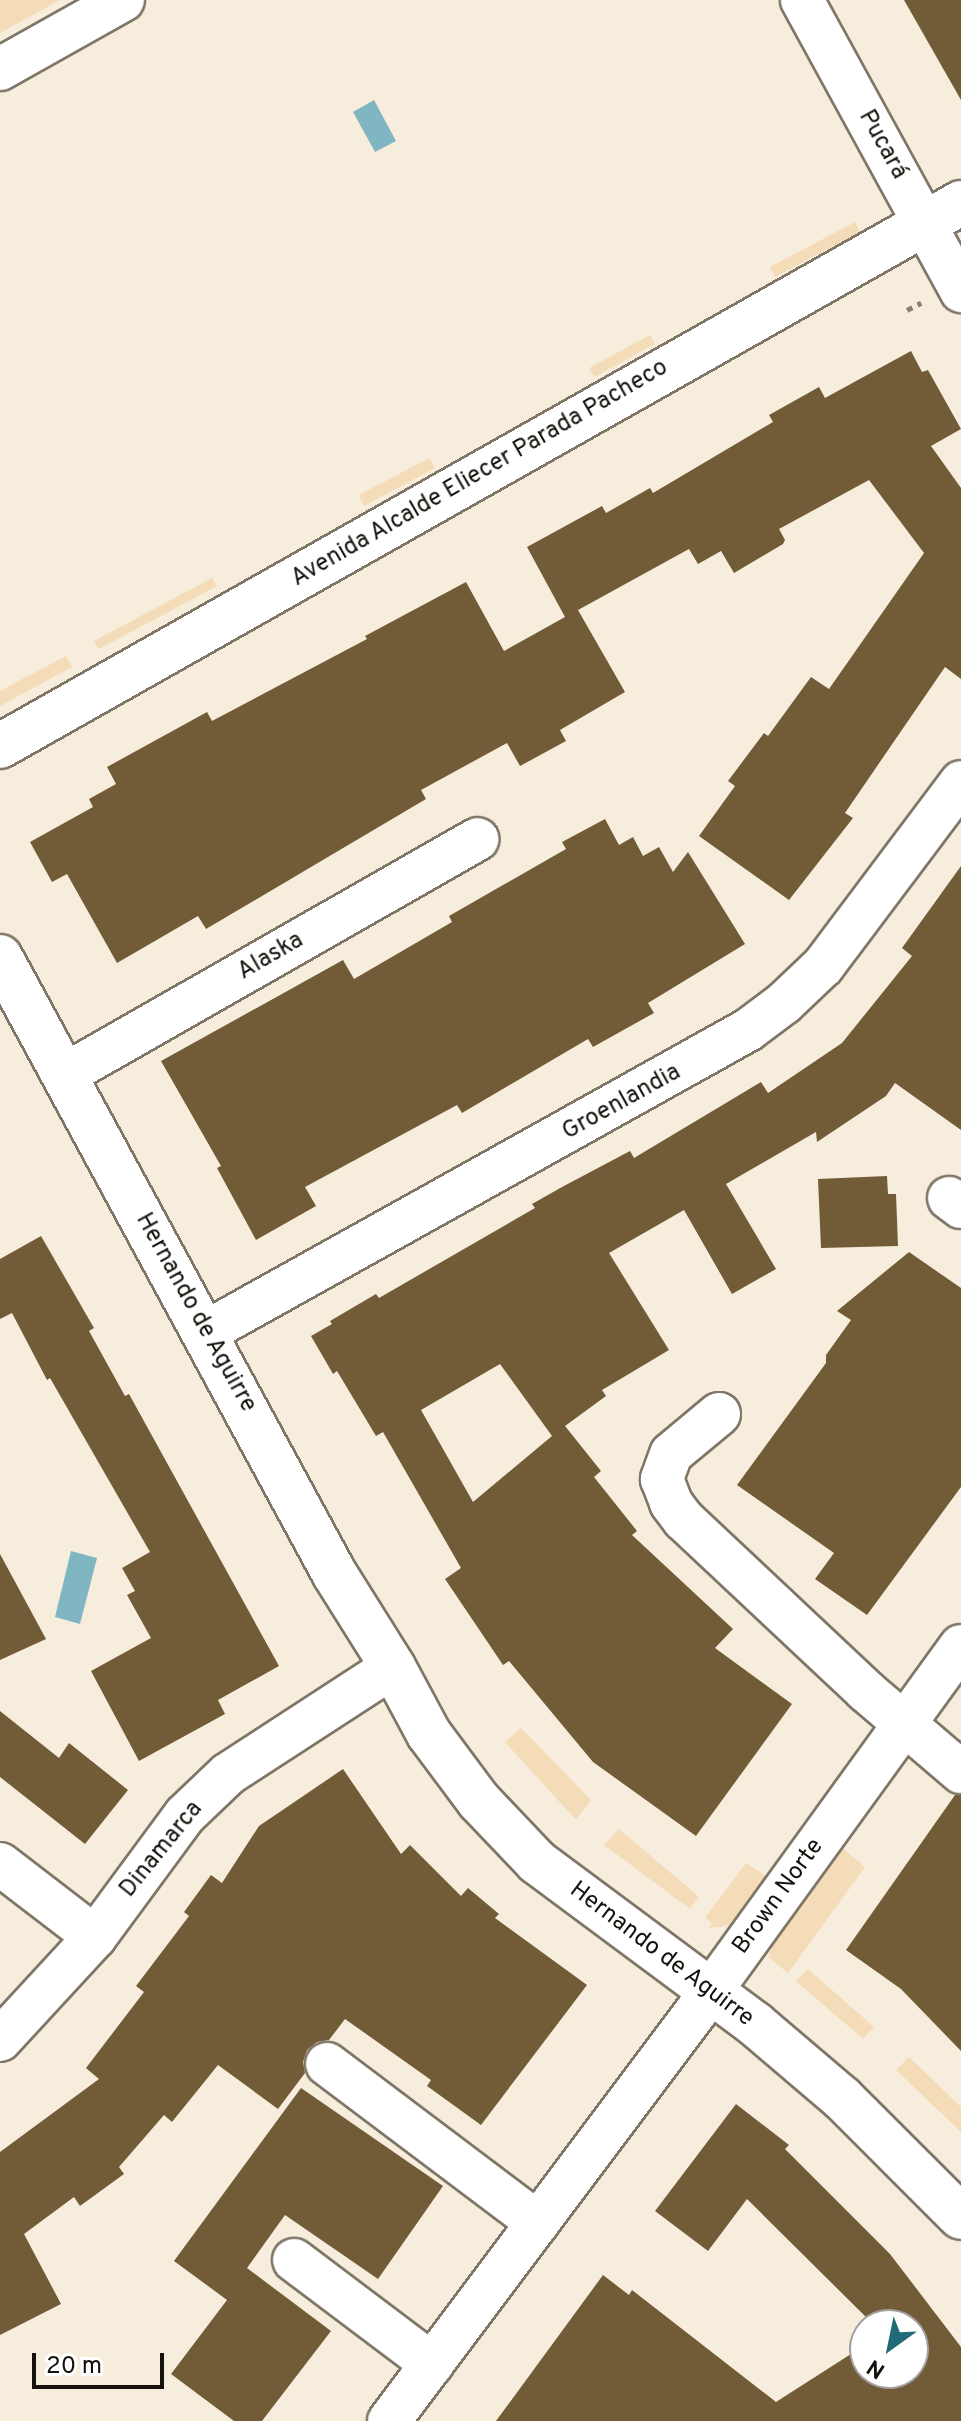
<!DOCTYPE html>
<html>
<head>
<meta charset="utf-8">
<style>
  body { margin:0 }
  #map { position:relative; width:961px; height:2421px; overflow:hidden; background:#f7eddd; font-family:Overpass,sans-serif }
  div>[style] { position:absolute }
  .green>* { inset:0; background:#f3dcb7 }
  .water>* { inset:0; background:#80b6c2 }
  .building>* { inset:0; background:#725c38 }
  .path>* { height:5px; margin-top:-2.5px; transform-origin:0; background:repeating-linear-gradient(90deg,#878076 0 6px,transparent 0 12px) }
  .roads { filter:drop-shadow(2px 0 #7f7667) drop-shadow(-2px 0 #7f7667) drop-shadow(0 2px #7f7667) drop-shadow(0 -2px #7f7667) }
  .street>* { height:42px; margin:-21px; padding:0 21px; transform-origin:21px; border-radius:21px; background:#fff }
  .secondary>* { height:44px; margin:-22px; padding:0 22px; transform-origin:22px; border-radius:22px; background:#fff }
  span { translate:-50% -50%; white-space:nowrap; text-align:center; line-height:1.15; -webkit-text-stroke:8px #fff; paint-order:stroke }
  .street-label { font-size:24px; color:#15110c }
  .north { position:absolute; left:849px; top:2309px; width:80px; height:80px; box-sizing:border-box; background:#fff; border:2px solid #a1a09e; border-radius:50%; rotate:213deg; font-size:22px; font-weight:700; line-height:32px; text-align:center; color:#15110c }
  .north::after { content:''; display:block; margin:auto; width:28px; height:36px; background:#226a78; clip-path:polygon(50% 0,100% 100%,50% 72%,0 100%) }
  .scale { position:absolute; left:32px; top:2353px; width:132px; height:36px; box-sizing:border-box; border:4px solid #15110c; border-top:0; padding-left:10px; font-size:24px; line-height:28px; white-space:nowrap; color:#15110c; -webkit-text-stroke:6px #fff; paint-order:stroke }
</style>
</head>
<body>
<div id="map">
  <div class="green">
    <i style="clip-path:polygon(0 0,60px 0,0 33px)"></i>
    <i style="clip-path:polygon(855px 222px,860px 232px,775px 277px,770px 267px)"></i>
    <i style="clip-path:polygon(650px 335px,655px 344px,594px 377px,589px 368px)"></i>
    <i style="clip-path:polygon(429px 458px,435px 468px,364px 506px,359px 495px)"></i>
    <i style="clip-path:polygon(212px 578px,217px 586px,99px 649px,94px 641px)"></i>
    <i style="clip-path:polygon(66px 656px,72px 667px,0 706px,0 691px)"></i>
    <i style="clip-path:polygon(521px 1728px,591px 1800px,576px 1820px,505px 1742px)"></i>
    <i style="clip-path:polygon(619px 1829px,699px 1897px,690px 1909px,604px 1845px)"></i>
    <i style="clip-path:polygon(843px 1849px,865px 1867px,788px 1973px,768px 1957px,772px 1946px)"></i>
    <i style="clip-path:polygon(746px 1863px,769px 1878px,740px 1919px,732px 1925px,709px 1928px,712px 1922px,705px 1918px)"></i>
    <i style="clip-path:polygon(808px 1969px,874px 2027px,863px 2039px,796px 1981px)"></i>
    <i style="clip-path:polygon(909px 2057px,961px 2107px,961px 2132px,896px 2070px)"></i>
  </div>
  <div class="water">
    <i style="clip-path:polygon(374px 100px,396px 141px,375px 152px,353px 112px)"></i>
    <i style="clip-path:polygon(71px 1551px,97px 1558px,80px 1624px,55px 1617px)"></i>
  </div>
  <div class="building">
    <i style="clip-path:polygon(904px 0,961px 0,961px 100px)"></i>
    <i style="clip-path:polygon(911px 351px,922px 372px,928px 370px,961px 429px,931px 446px,961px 488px,961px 679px,945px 667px,845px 813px,853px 818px,789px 900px,699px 836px,735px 786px,728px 781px,764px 733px,768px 736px,811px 677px,829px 689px,924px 553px,869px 480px,779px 529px,785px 540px,783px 544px,734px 573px,721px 551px,698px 564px,689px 549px,578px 610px,625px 692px,560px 730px,566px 741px,520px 766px,507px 743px,421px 790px,426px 799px,206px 929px,198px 916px,117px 963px,67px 874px,52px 882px,30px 842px,93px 807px,89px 799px,116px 784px,107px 767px,207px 712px,212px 721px,367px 639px,365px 636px,466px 582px,504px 651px,565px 617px,527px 547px,602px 506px,606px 513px,650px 488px,653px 493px,773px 422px,769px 415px,819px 387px,825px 398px)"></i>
    <i style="clip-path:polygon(605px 819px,619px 845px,633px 837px,643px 856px,659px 847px,673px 872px,688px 852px,745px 944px,648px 1003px,654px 1013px,593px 1047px,588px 1039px,462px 1113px,457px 1105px,305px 1187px,316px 1206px,256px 1240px,217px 1168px,221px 1166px,161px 1061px,343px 960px,354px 979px,452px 922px,449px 916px,566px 849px,562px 842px)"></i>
    <i style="clip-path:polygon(evenodd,961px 866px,961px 1130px,895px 1083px,886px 1096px,817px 1142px,816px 1132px,726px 1184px,776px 1269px,732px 1294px,684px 1210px,609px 1253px,669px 1350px,602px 1390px,606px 1396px,565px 1426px,601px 1471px,594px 1477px,637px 1531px,632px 1535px,733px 1629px,715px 1648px,792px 1704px,696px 1836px,593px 1762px,509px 1661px,503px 1665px,445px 1579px,461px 1568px,383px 1432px,376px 1436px,337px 1371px,333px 1374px,311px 1336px,332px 1324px,330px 1321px,376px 1294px,379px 1298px,535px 1208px,532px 1204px,562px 1187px,630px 1151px,634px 1158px,761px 1082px,768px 1093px,842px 1043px,912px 956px,902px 948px,961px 866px,500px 1364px,552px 1436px,473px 1502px,421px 1410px,500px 1364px)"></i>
    <i style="clip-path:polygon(887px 1176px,888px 1194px,896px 1194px,898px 1246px,821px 1248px,818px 1179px)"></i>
    <i style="clip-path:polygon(41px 1236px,94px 1328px,89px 1331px,125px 1396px,129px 1394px,279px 1666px,218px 1700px,225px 1714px,139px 1761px,91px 1671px,151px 1638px,127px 1595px,135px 1591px,122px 1568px,150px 1552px,50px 1378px,47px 1380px,12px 1313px,0 1319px,0 1259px)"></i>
    <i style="clip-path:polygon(909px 1252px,961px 1288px,961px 1487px,867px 1615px,815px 1579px,834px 1553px,737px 1485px,826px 1363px,826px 1355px,851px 1320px,837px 1311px)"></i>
    <i style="clip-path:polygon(0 1554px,46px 1639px,0 1660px)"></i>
    <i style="clip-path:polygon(0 1711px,59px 1758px,69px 1743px,128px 1790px,85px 1844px,0 1777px)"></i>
    <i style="clip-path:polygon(343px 1769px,401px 1854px,410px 1845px,461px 1896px,468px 1888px,499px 1914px,495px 1918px,587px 1985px,481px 2125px,427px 2086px,431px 2080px,345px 2019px,329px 2040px,317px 2042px,307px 2050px,303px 2062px,305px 2073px,278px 2109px,218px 2065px,172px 2122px,164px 2115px,119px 2167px,124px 2174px,80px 2206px,74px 2197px,24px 2234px,61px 2304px,0 2335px,0 2152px,99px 2079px,86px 2068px,144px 1992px,136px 1986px,189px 1916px,184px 1912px,211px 1875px,222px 1883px,259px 1826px)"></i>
    <i style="clip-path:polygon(955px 1795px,961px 1795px,961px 2051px,901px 1989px,846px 1950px)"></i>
    <i style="clip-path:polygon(301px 2088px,443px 2186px,378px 2279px,285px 2215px,247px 2268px,331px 2331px,262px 2421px,234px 2421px,171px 2374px,227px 2300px,174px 2261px)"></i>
    <i style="clip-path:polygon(736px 2104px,789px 2145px,785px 2149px,890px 2254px,961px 2347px,961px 2421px,496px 2421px,603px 2275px,629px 2295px,632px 2290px,776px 2402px,865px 2345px,865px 2373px,913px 2373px,913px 2325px,874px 2325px,747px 2199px,708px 2251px,655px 2211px)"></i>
  </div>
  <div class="path">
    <i style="left:907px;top:310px;width:16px;rotate:-27deg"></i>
  </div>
  <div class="roads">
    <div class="street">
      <i style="left:802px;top:0;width:332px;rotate:61.3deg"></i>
      <i style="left:0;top:69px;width:141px;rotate:-29.3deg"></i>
      <i style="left:64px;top:1075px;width:476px;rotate:-29.7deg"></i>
      <i style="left:949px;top:1198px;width:15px;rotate:37deg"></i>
      <i style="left:206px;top:1332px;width:620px;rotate:-29.13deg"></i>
      <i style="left:748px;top:1030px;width:45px;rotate:-36.9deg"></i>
      <i style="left:784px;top:1003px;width:54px;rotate:-43.5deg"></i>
      <i style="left:823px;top:966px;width:230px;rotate:-53.1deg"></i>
      <i style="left:719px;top:1414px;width:62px;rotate:140.2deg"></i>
      <i style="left:671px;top:1454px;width:27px;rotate:110deg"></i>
      <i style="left:662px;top:1479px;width:26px;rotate:69deg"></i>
      <i style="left:671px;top:1503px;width:21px;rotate:53deg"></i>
      <i style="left:684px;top:1520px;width:250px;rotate:43.2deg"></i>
      <i style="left:866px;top:1691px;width:125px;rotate:40.5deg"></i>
      <i style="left:0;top:1864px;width:120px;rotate:37.5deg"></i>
      <i style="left:0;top:2040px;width:140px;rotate:-47.3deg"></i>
      <i style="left:95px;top:1937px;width:152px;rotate:-53.6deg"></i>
      <i style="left:185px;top:1815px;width:59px;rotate:-43.6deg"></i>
      <i style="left:228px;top:1774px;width:197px;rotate:-33deg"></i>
      <i style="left:327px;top:2064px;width:264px;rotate:37deg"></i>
      <i style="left:294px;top:2260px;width:173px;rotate:37deg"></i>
      <i style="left:389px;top:2421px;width:515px;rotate:-53.13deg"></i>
      <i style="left:698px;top:2009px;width:448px;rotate:-54.1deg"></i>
    </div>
    <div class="secondary">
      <i style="left:0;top:746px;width:1104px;rotate:-29.47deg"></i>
      <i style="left:0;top:957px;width:701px;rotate:61.53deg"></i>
      <i style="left:334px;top:1573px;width:111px;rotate:57.9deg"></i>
      <i style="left:393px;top:1667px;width:76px;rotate:61.8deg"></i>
      <i style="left:429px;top:1734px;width:84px;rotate:53.3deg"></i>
      <i style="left:479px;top:1801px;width:84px;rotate:46.4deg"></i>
      <i style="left:537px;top:1862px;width:272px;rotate:36.6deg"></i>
      <i style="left:755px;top:2024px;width:114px;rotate:40.4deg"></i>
      <i style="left:842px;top:2098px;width:168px;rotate:45deg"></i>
    </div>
  </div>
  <div class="street-label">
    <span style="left:882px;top:145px;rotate:61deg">Pucará</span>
    <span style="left:480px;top:474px;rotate:-30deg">Avenida Alcalde Eliecer Parada Pacheco</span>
    <span style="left:271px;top:957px;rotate:-30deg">Alaska</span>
    <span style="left:622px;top:1103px;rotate:-29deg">Groenlandia</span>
    <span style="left:195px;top:1313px;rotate:61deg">Hernando de Aguirre</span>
    <span style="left:162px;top:1850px;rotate:-51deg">Dinamarca</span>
    <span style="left:779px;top:1897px;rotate:-54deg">Brown Norte</span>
    <span style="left:661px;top:1955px;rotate:37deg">Hernando de Aguirre</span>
  </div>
  <div class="north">N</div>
  <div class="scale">20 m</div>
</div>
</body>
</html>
